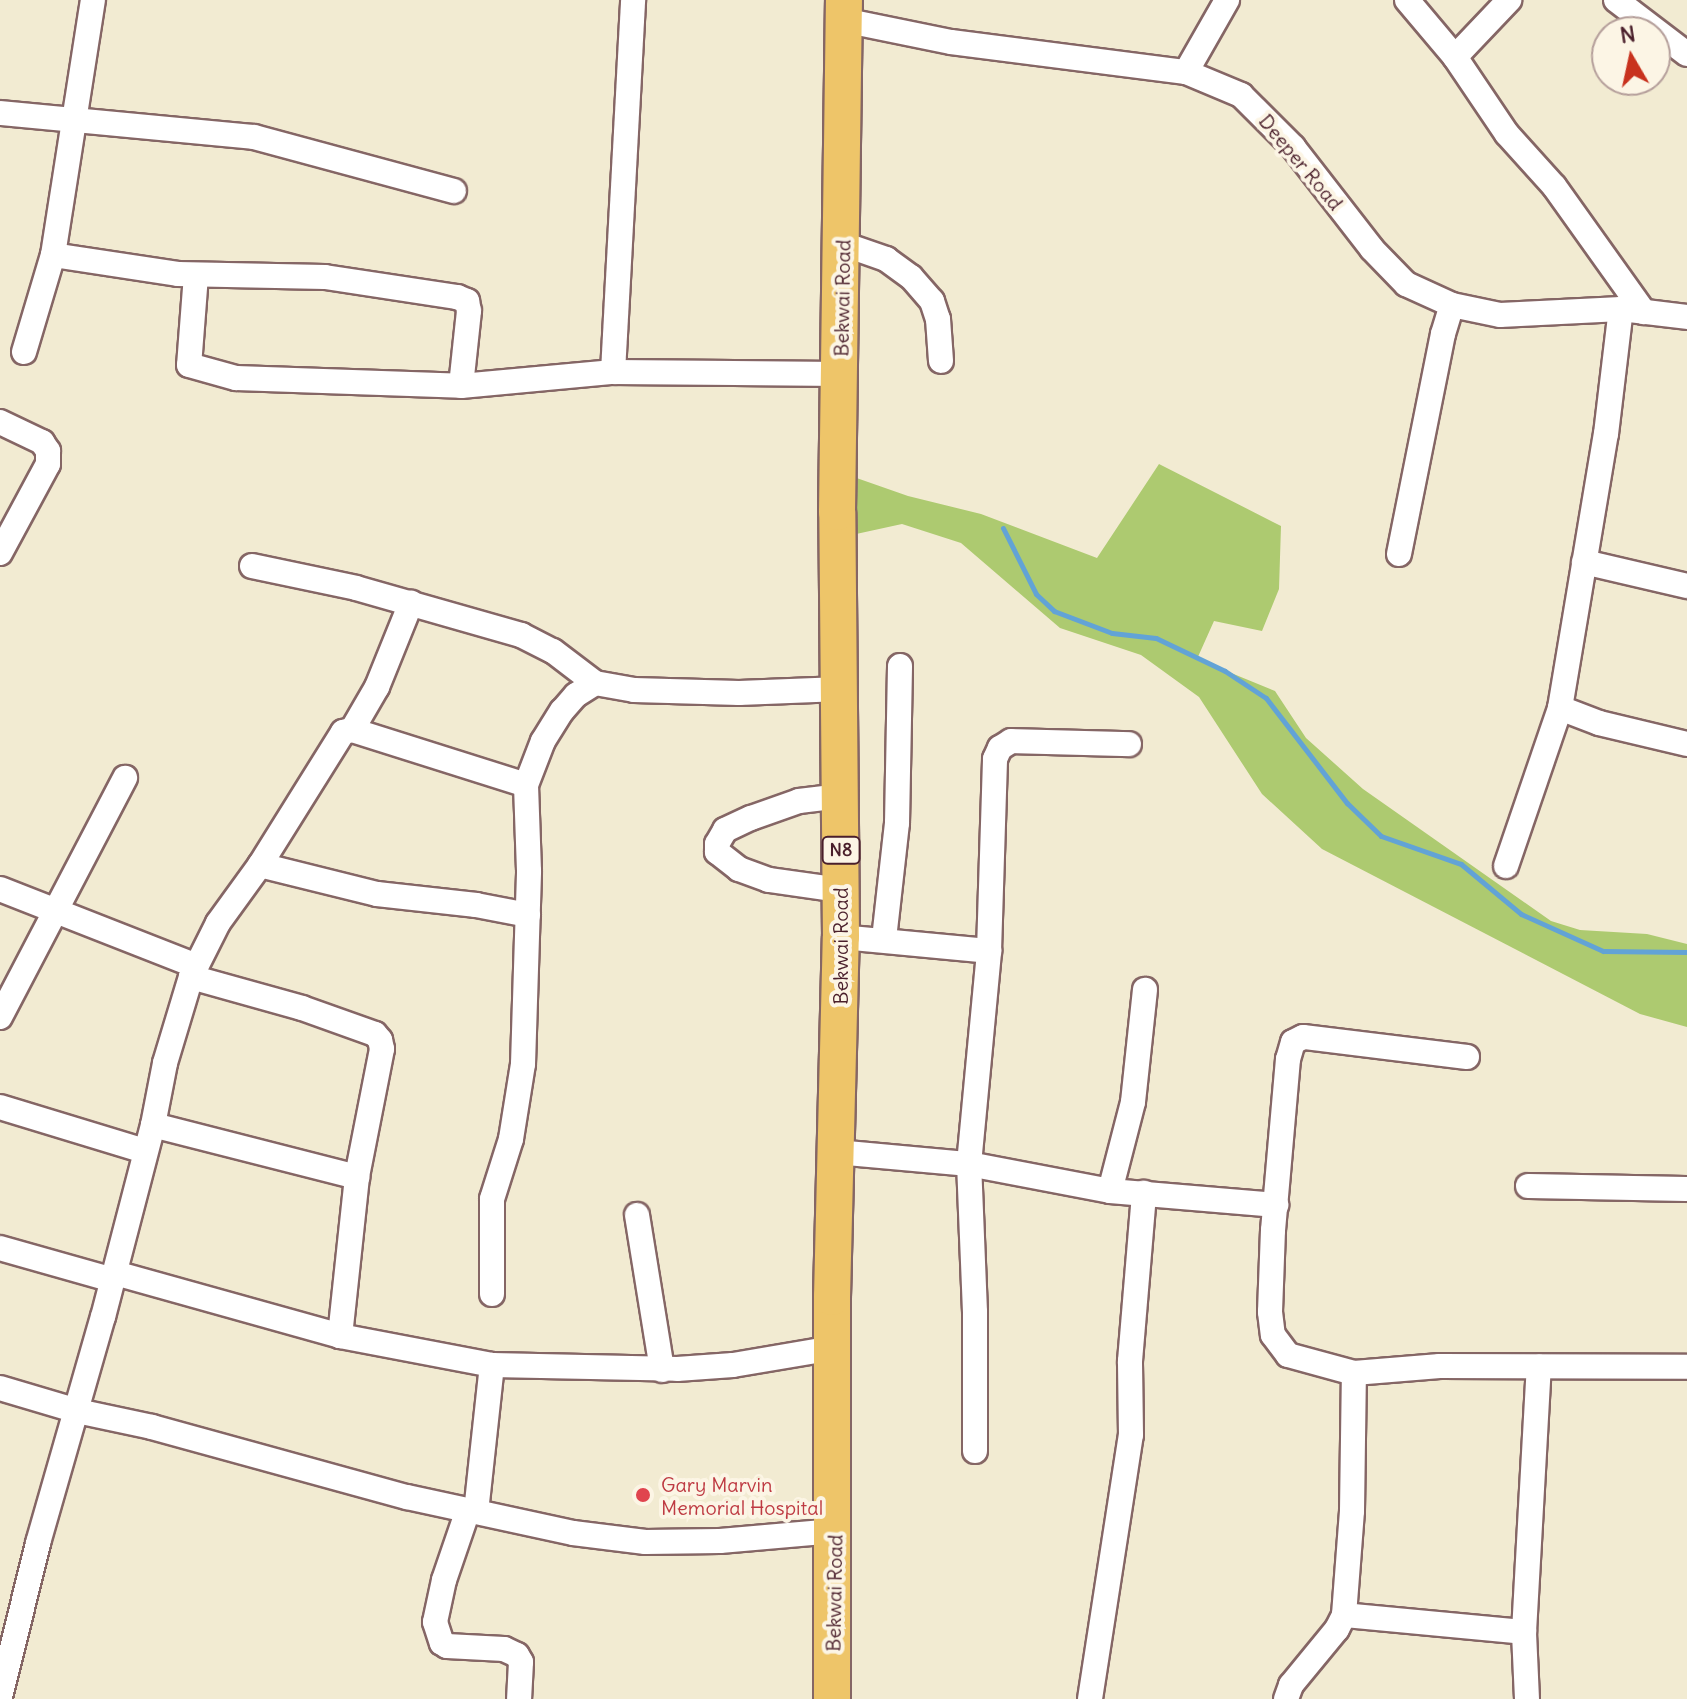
<!DOCTYPE html>
<html>
<head>
<meta charset="utf-8">
<style>
  body { margin:0 }
  #map { position:relative; width:1687px; height:1699px; overflow:hidden; background:#f2ebd2; font-family:Delius,sans-serif }
  div>[style] { position:absolute }
  .green>* { inset:0; background:#adca70 }
  .stream>* { height:5px; margin:-2.5px; padding:0 2.5px; transform-origin:2.5px; border-radius:2.5px; background:#62a3d6 }
  .roads { filter:drop-shadow(2px 0 #856665) drop-shadow(-2px 0 #856665) drop-shadow(0 2px #856665) drop-shadow(0 -2px #856665) }
  .minor>* { height:24px; margin:-12px; padding:0 12px; transform-origin:12px; border-radius:12px; background:#fff }
  .highway>* { height:36px; margin:-18px; padding:0 18px; transform-origin:18px; border-radius:18px; background:#eec569 }
  .dots>* { width:22px; height:22px; translate:-50% -50%; box-sizing:border-box; border:4px solid #fcf5e5; border-radius:50% }
  span { translate:-50% -50%; white-space:nowrap; text-align:center; line-height:1.15; -webkit-text-stroke:8px #fcf5e5; paint-order:stroke }
  .shield-label span { padding:2px 6px; background:#fcf5e5; border:2px solid; border-radius:6px; -webkit-text-stroke-width:0 }
  .shield-label { font-size:18px; color:#4a1f2b; font-weight:700 }
  .street-label { font-size:20px; color:#4a1f2b }
  .health-label { font-size:20px; color:#be3a42 }
  .left { translate:0 -50%; text-align:left }
  .north { position:absolute; left:1591px; top:16px; width:80px; height:80px; box-sizing:border-box; background:#fcf5e5; border:2px solid #b59f9b; border-radius:50%; rotate:351deg; font-size:22px; font-weight:700; line-height:32px; text-align:center; color:#4a1f2b }
  .north::after { content:''; display:block; margin:auto; width:28px; height:36px; background:#c8321e; clip-path:polygon(50% 0,100% 100%,50% 72%,0 100%) }
</style>
</head>
<body>
<div id="map">
  <div class="green">
    <i style="clip-path:polygon(1159px 464px,1281px 526px,1279px 589px,1262px 631px,1214px 621px,1197px 659px,1275px 691px,1306px 738px,1363px 789px,1551px 921px,1580px 930px,1647px 934px,1687px 944px,1687px 1027px,1640px 1014px,1322px 849px,1262px 794px,1199px 697px,1141px 655px,1060px 628px,961px 543px,902px 524px,847px 536px,848px 475px,908px 496px,981px 514px,1097px 558px)"></i>
  </div>
  <div class="stream">
    <i style="left:1003px;top:528px;width:74px;rotate:63.4deg"></i>
    <i style="left:1036px;top:594px;width:25px;rotate:43deg"></i>
    <i style="left:1054px;top:611px;width:62px;rotate:20.8deg"></i>
    <i style="left:1112px;top:633px;width:44px;rotate:6.5deg"></i>
    <i style="left:1156px;top:638px;width:76px;rotate:25.6deg"></i>
    <i style="left:1225px;top:671px;width:49px;rotate:33.4deg"></i>
    <i style="left:1266px;top:698px;width:133px;rotate:52.4deg"></i>
    <i style="left:1347px;top:803px;width:47px;rotate:44.1deg"></i>
    <i style="left:1381px;top:836px;width:85px;rotate:19.3deg"></i>
    <i style="left:1461px;top:864px;width:78px;rotate:39.8deg"></i>
    <i style="left:1521px;top:914px;width:90px;rotate:24.3deg"></i>
    <i style="left:1603px;top:951px;width:84px;rotate:0.7deg"></i>
  </div>
  <div class="roads">
    <div class="minor">
      <i style="left:1407px;top:0;width:75px;rotate:49.9deg"></i>
      <i style="left:1455px;top:57px;width:93px;rotate:56deg"></i>
      <i style="left:1507px;top:134px;width:70px;rotate:47.9deg"></i>
      <i style="left:1554px;top:186px;width:155px;rotate:54.5deg"></i>
      <i style="left:1616px;top:0;width:89px;rotate:37.3deg"></i>
      <i style="left:843px;top:20px;width:110px;rotate:11.5deg"></i>
      <i style="left:951px;top:42px;width:237px;rotate:7.3deg"></i>
      <i style="left:1186px;top:72px;width:60px;rotate:22.7deg"></i>
      <i style="left:1241px;top:95px;width:74px;rotate:45deg"></i>
      <i style="left:1293px;top:147px;width:129px;rotate:52.2deg"></i>
      <i style="left:1372px;top:249px;width:49px;rotate:45.8deg"></i>
      <i style="left:1406px;top:284px;width:51px;rotate:24.5deg"></i>
      <i style="left:1452px;top:305px;width:49px;rotate:11.8deg"></i>
      <i style="left:1500px;top:315px;width:121px;rotate:-2.8deg"></i>
      <i style="left:1621px;top:309px;width:66px;rotate:6.9deg"></i>
      <i style="left:1455px;top:57px;width:79px;rotate:-46.5deg"></i>
      <i style="left:1186px;top:72px;width:83px;rotate:-60.3deg"></i>
      <i style="left:0;top:113px;width:255px;rotate:5.4deg"></i>
      <i style="left:254px;top:137px;width:207px;rotate:15.1deg"></i>
      <i style="left:843px;top:244px;width:46px;rotate:19.2deg"></i>
      <i style="left:886px;top:259px;width:31px;rotate:36deg"></i>
      <i style="left:911px;top:277px;width:32px;rotate:49deg"></i>
      <i style="left:932px;top:301px;width:19px;rotate:72deg"></i>
      <i style="left:938px;top:319px;width:42px;rotate:85.9deg"></i>
      <i style="left:53px;top:255px;width:126px;rotate:8.6deg"></i>
      <i style="left:178px;top:274px;width:147px;rotate:1.2deg"></i>
      <i style="left:325px;top:277px;width:134px;rotate:8.6deg"></i>
      <i style="left:457px;top:297px;width:11px;rotate:22deg"></i>
      <i style="left:467px;top:301px;width:10px;rotate:79deg"></i>
      <i style="left:469px;top:311px;width:75px;rotate:96.1deg"></i>
      <i style="left:196px;top:275px;width:90px;rotate:94.4deg"></i>
      <i style="left:189px;top:365px;width:49px;rotate:15.5deg"></i>
      <i style="left:236px;top:378px;width:225px;rotate:2deg"></i>
      <i style="left:461px;top:386px;width:153px;rotate:-5.3deg"></i>
      <i style="left:613px;top:372px;width:228px;rotate:0.5deg"></i>
      <i style="left:24px;top:352px;width:101px;rotate:-73.4deg"></i>
      <i style="left:53px;top:255px;width:258px;rotate:-81.1deg"></i>
      <i style="left:613px;top:372px;width:373px;rotate:-86.9deg"></i>
      <i style="left:0;top:422px;width:47px;rotate:25.5deg"></i>
      <i style="left:42px;top:442px;width:11px;rotate:56deg"></i>
      <i style="left:48px;top:451px;width:13px;rotate:90deg"></i>
      <i style="left:48px;top:464px;width:101px;rotate:118.3deg"></i>
      <i style="left:1399px;top:554px;width:224px;rotate:-78.7deg"></i>
      <i style="left:1443px;top:334px;width:30px;rotate:-73deg"></i>
      <i style="left:1584px;top:562px;width:106px;rotate:13.1deg"></i>
      <i style="left:252px;top:566px;width:106px;rotate:11.9deg"></i>
      <i style="left:356px;top:588px;width:172px;rotate:15.9deg"></i>
      <i style="left:521px;top:635px;width:36px;rotate:27deg"></i>
      <i style="left:553px;top:651px;width:53px;rotate:37.3deg"></i>
      <i style="left:595px;top:683px;width:40px;rotate:10deg"></i>
      <i style="left:634px;top:690px;width:105px;rotate:1.6deg"></i>
      <i style="left:739px;top:693px;width:102px;rotate:-2.2deg"></i>
      <i style="left:1560px;top:708px;width:42px;rotate:21deg"></i>
      <i style="left:1599px;top:723px;width:90px;rotate:13.4deg"></i>
      <i style="left:352px;top:730px;width:50px;rotate:-59.8deg"></i>
      <i style="left:377px;top:687px;width:91px;rotate:-68deg"></i>
      <i style="left:260px;top:865px;width:121px;rotate:13.9deg"></i>
      <i style="left:377px;top:894px;width:100px;rotate:6.3deg"></i>
      <i style="left:476px;top:905px;width:53px;rotate:10.9deg"></i>
      <i style="left:1506px;top:866px;width:167px;rotate:-71.1deg"></i>
      <i style="left:1560px;top:708px;width:278px;rotate:-80.5deg"></i>
      <i style="left:1606px;top:434px;width:126px;rotate:-83.2deg"></i>
      <i style="left:0;top:889px;width:211px;rotate:21.4deg"></i>
      <i style="left:840px;top:890px;width:72px;rotate:-172deg"></i>
      <i style="left:769px;top:880px;width:32px;rotate:-160deg"></i>
      <i style="left:739px;top:869px;width:28px;rotate:-142deg"></i>
      <i style="left:717px;top:852px;width:8px;rotate:-90deg"></i>
      <i style="left:717px;top:844px;width:16px;rotate:-60deg"></i>
      <i style="left:725px;top:830px;width:29px;rotate:-25deg"></i>
      <i style="left:751px;top:818px;width:51px;rotate:-19.5deg"></i>
      <i style="left:799px;top:801px;width:42px;rotate:-6.8deg"></i>
      <i style="left:841px;top:937px;width:149px;rotate:5.4deg"></i>
      <i style="left:884px;top:939px;width:117px;rotate:-83.6deg"></i>
      <i style="left:897px;top:823px;width:157px;rotate:-88.9deg"></i>
      <i style="left:191px;top:977px;width:115px;rotate:15.6deg"></i>
      <i style="left:302px;top:1008px;width:77px;rotate:19.6deg"></i>
      <i style="left:375px;top:1034px;width:8px;rotate:50deg"></i>
      <i style="left:380px;top:1040px;width:9px;rotate:77deg"></i>
      <i style="left:382px;top:1049px;width:130px;rotate:101.1deg"></i>
      <i style="left:357px;top:1177px;width:160px;rotate:96.1deg"></i>
      <i style="left:0;top:1017px;width:270px;rotate:-62.4deg"></i>
      <i style="left:1467px;top:1057px;width:165px;rotate:-173deg"></i>
      <i style="left:1303px;top:1037px;width:11px;rotate:153deg"></i>
      <i style="left:1293px;top:1042px;width:18px;rotate:106deg"></i>
      <i style="left:1288px;top:1059px;width:172px;rotate:95deg"></i>
      <i style="left:1273px;top:1230px;width:82px;rotate:92.1deg"></i>
      <i style="left:1270px;top:1312px;width:23px;rotate:83deg"></i>
      <i style="left:1273px;top:1335px;width:25px;rotate:53deg"></i>
      <i style="left:1288px;top:1355px;width:68px;rotate:15.3deg"></i>
      <i style="left:1354px;top:1373px;width:86px;rotate:-4.7deg"></i>
      <i style="left:1440px;top:1366px;width:247px;rotate:0.2deg"></i>
      <i style="left:0;top:1107px;width:152px;rotate:16.9deg"></i>
      <i style="left:153px;top:1125px;width:211px;rotate:14.3deg"></i>
      <i style="left:836px;top:1152px;width:134px;rotate:5.2deg"></i>
      <i style="left:969px;top:1164px;width:144px;rotate:10.8deg"></i>
      <i style="left:1110px;top:1191px;width:167px;rotate:4.8deg"></i>
      <i style="left:1528px;top:1186px;width:159px;rotate:1.1deg"></i>
      <i style="left:1110px;top:1191px;width:92px;rotate:-75.5deg"></i>
      <i style="left:1133px;top:1102px;width:113px;rotate:-83.9deg"></i>
      <i style="left:637px;top:1215px;width:157px;rotate:80.8deg"></i>
      <i style="left:0;top:1248px;width:117px;rotate:15.8deg"></i>
      <i style="left:115px;top:1273px;width:234px;rotate:15.6deg"></i>
      <i style="left:340px;top:1336px;width:155px;rotate:10.8deg"></i>
      <i style="left:492px;top:1365px;width:185px;rotate:1.2deg"></i>
      <i style="left:677px;top:1369px;width:56px;rotate:-4.1deg"></i>
      <i style="left:733px;top:1365px;width:101px;rotate:-9.6deg"></i>
      <i style="left:492px;top:1294px;width:95px;rotate:-90deg"></i>
      <i style="left:492px;top:1199px;width:63px;rotate:-72.4deg"></i>
      <i style="left:511px;top:1139px;width:76px;rotate:-80.9deg"></i>
      <i style="left:523px;top:1064px;width:193px;rotate:-88.2deg"></i>
      <i style="left:529px;top:871px;width:86px;rotate:-92deg"></i>
      <i style="left:526px;top:785px;width:47px;rotate:-68.9deg"></i>
      <i style="left:543px;top:741px;width:36px;rotate:-58deg"></i>
      <i style="left:562px;top:711px;width:21px;rotate:-49deg"></i>
      <i style="left:576px;top:695px;width:22px;rotate:-32deg"></i>
      <i style="left:0;top:1388px;width:80px;rotate:16.6deg"></i>
      <i style="left:77px;top:1411px;width:77px;rotate:12deg"></i>
      <i style="left:152px;top:1427px;width:264px;rotate:15.4deg"></i>
      <i style="left:407px;top:1497px;width:170px;rotate:12.2deg"></i>
      <i style="left:573px;top:1533px;width:73px;rotate:7.1deg"></i>
      <i style="left:645px;top:1542px;width:75px;rotate:-0.8deg"></i>
      <i style="left:720px;top:1541px;width:115px;rotate:-5deg"></i>
      <i style="left:975px;top:1451px;width:139px;rotate:-90deg"></i>
      <i style="left:975px;top:1312px;width:148px;rotate:-92.3deg"></i>
      <i style="left:969px;top:1164px;width:214px;rotate:-84.6deg"></i>
      <i style="left:989px;top:951px;width:192px;rotate:-88.2deg"></i>
      <i style="left:995px;top:759px;width:12px;rotate:-66deg"></i>
      <i style="left:1000px;top:748px;width:13px;rotate:-32deg"></i>
      <i style="left:1011px;top:741px;width:118px;rotate:1.5deg"></i>
      <i style="left:468px;top:1510px;width:74px;rotate:108.9deg"></i>
      <i style="left:444px;top:1580px;width:43px;rotate:102.1deg"></i>
      <i style="left:435px;top:1622px;width:22px;rotate:72deg"></i>
      <i style="left:442px;top:1643px;width:6px;rotate:31deg"></i>
      <i style="left:447px;top:1646px;width:57px;rotate:3deg"></i>
      <i style="left:504px;top:1649px;width:14px;rotate:25deg"></i>
      <i style="left:517px;top:1655px;width:8px;rotate:60deg"></i>
      <i style="left:521px;top:1662px;width:37px;rotate:93deg"></i>
      <i style="left:476px;top:1512px;width:148px;rotate:-83.8deg"></i>
      <i style="left:1344px;top:1615px;width:181px;rotate:5.4deg"></i>
      <i style="left:0;top:1697px;width:159px;rotate:-76.1deg"></i>
      <i style="left:38px;top:1543px;width:235px;rotate:-74deg"></i>
      <i style="left:103px;top:1317px;width:198px;rotate:-75.4deg"></i>
      <i style="left:153px;top:1125px;width:63px;rotate:-79deg"></i>
      <i style="left:165px;top:1063px;width:90px;rotate:-73.2deg"></i>
      <i style="left:191px;top:977px;width:60px;rotate:-63.4deg"></i>
      <i style="left:218px;top:923px;width:72px;rotate:-54.1deg"></i>
      <i style="left:260px;top:865px;width:157px;rotate:-58deg"></i>
      <i style="left:343px;top:732px;width:9px;rotate:-13deg"></i>
      <i style="left:352px;top:730px;width:182px;rotate:17.5deg"></i>
      <i style="left:1090px;top:1699px;width:267px;rotate:-81.2deg"></i>
      <i style="left:1131px;top:1435px;width:74px;rotate:-90.8deg"></i>
      <i style="left:1130px;top:1361px;width:169px;rotate:-85.2deg"></i>
      <i style="left:1286px;top:1699px;width:15px;rotate:-70deg"></i>
      <i style="left:1291px;top:1685px;width:72px;rotate:-50.6deg"></i>
      <i style="left:1337px;top:1629px;width:16px;rotate:-63deg"></i>
      <i style="left:1344px;top:1615px;width:104px;rotate:-85.6deg"></i>
      <i style="left:1352px;top:1511px;width:138px;rotate:-89.2deg"></i>
      <i style="left:1527px;top:1699px;width:67px;rotate:-92.6deg"></i>
      <i style="left:1524px;top:1632px;width:266px;rotate:-86.8deg"></i>
    </div>
    <div class="highway">
      <i style="left:832px;top:1699px;width:402px;rotate:-90deg"></i>
      <i style="left:832px;top:1297px;width:360px;rotate:-88.6deg"></i>
      <i style="left:841px;top:937px;width:425px;rotate:-90.5deg"></i>
      <i style="left:837px;top:512px;width:512px;rotate:-89.22deg"></i>
    </div>
  </div>
  <div class="dots">
    <i style="left:643px;top:1495px;background:#e0444e"></i>
  </div>
  <div class="shield-label">
    <span style="left:841px;top:850px">N8</span>
  </div>
  <div class="street-label">
    <span style="left:1301px;top:162px;rotate:50deg">Deeper Road</span>
    <span style="left:842px;top:298px;rotate:-89deg">Bekwai Road</span>
    <span style="left:840px;top:946px;rotate:-90deg">Bekwai Road</span>
    <span style="left:834px;top:1593px;rotate:-89deg">Bekwai Road</span>
  </div>
  <div class="health-label">
    <span class="left" style="left:661px;top:1496px">Gary Marvin<br>Memorial Hospital</span>
  </div>
  <div class="north">N</div>
</div>
</body>
</html>
